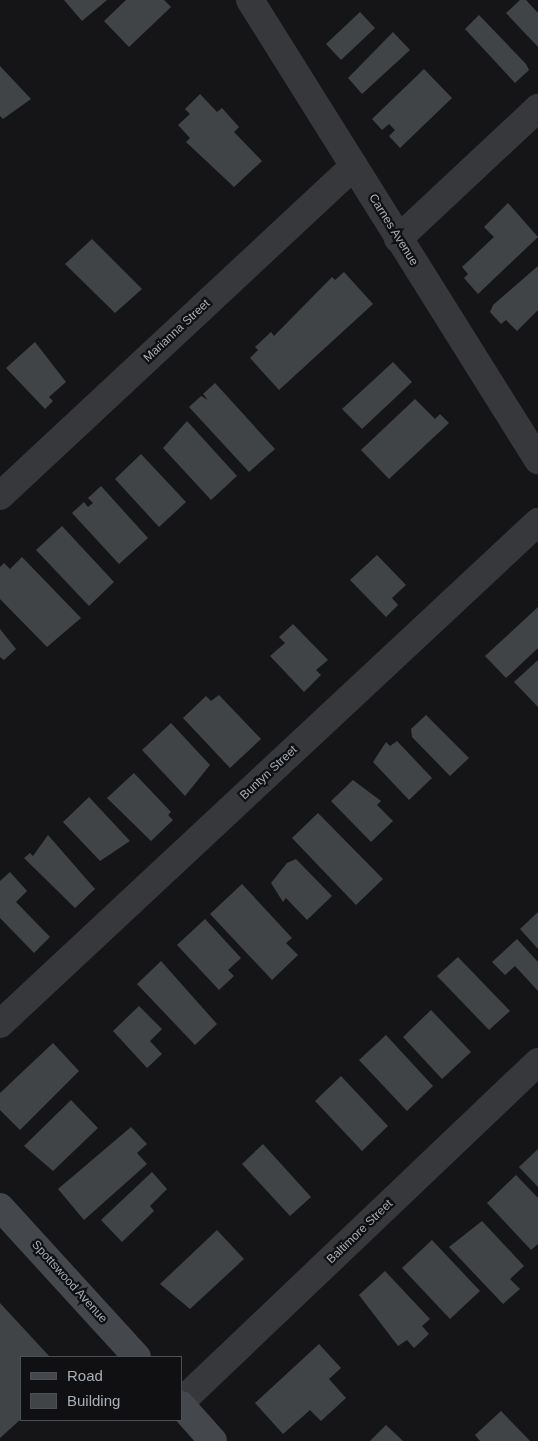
<!DOCTYPE html>
<html>
<head>
<meta charset="utf-8">
<style>
  body { margin:0 }
  #map { position:relative; width:538px; height:1441px; overflow:hidden; background:#151517; font-family:Helvetica,sans-serif }
  div>[style] { position:absolute }
  .building>* { inset:0; background:#414447 }
  .street>* { height:28px; margin:-14px; padding:0 14px; transform-origin:14px; border-radius:14px; background:#36383c }
  .secondary>* { height:28px; margin:-14px; padding:0 14px; transform-origin:14px; border-radius:14px; background:#44484c }
  span { translate:-50% -50%; white-space:nowrap; text-align:center; line-height:1.15; -webkit-text-stroke:4.5px #101012; paint-order:stroke }
  .street-label { font-size:12px; color:#a7afb7 }
  .legend { position:absolute; left:20px; top:1356px; width:162px; height:65px; box-sizing:border-box; background:#101012; border:1px solid #4c5054; margin:0; padding:6px 9px; list-style:none; font-size:15px; color:#a7afb7 }
  .legend li { display:flex; align-items:center; gap:10px; height:25px }
  .legend b { width:25px; border:1px solid #4c5054 }
</style>
</head>
<body>
<div id="map">
  <div class="building">
    <i style="clip-path:polygon(64px 0,107px 0,82px 21px)"></i>
    <i style="clip-path:polygon(126px 0,164px 0,171px 7px,129px 47px,104px 21px)"></i>
    <i style="clip-path:polygon(520px 0,526px 0,538px 13px,538px 47px,506px 13px)"></i>
    <i style="clip-path:polygon(360px 12px,375px 28px,341px 60px,326px 44px)"></i>
    <i style="clip-path:polygon(479px 15px,526px 64px,529px 70px,515px 83px,465px 29px)"></i>
    <i style="clip-path:polygon(393px 32px,410px 50px,362px 94px,348px 78px)"></i>
    <i style="clip-path:polygon(0 66px,31px 99px,3px 119px,0 116px)"></i>
    <i style="clip-path:polygon(424px 69px,452px 98px,400px 148px,389px 136px,395px 130px,389px 124px,382px 130px,372px 119px)"></i>
    <i style="clip-path:polygon(200px 94px,217px 112px,222px 108px,239px 127px,234px 132px,262px 161px,234px 187px,186px 142px,190px 138px,178px 125px,190px 114px,185px 109px)"></i>
    <i style="clip-path:polygon(508px 203px,538px 237px,478px 294px,464px 278px,468px 274px,462px 267px,494px 237px,484px 227px)"></i>
    <i style="clip-path:polygon(92px 239px,142px 289px,115px 313px,65px 264px)"></i>
    <i style="clip-path:polygon(538px 266px,538px 310px,517px 331px,506px 320px,501px 324px,490px 312px,493px 305px)"></i>
    <i style="clip-path:polygon(344px 272px,373px 304px,279px 390px,250px 358px,258px 350px,255px 347px,271px 332px,274px 336px,332px 277px,335px 280px)"></i>
    <i style="clip-path:polygon(35px 342px,66px 382px,49px 397px,53px 401px,45px 409px,6px 368px)"></i>
    <i style="clip-path:polygon(393px 362px,412px 382px,362px 429px,342px 409px)"></i>
    <i style="clip-path:polygon(215px 383px,275px 449px,249px 472px,189px 407px,201px 396px,208px 400px,203px 394px)"></i>
    <i style="clip-path:polygon(415px 399px,435px 419px,440px 414px,449px 423px,389px 479px,361px 450px)"></i>
    <i style="clip-path:polygon(187px 421px,237px 476px,211px 500px,163px 448px)"></i>
    <i style="clip-path:polygon(141px 454px,186px 502px,159px 527px,115px 479px)"></i>
    <i style="clip-path:polygon(101px 486px,148px 538px,119px 564px,72px 513px,84px 502px,88px 507px,93px 503px,88px 498px)"></i>
    <i style="clip-path:polygon(62px 526px,114px 582px,89px 606px,36px 550px)"></i>
    <i style="clip-path:polygon(377px 555px,406px 585px,392px 598px,398px 605px,386px 617px,350px 580px)"></i>
    <i style="clip-path:polygon(22px 557px,81px 618px,47px 647px,0 599px,0 567px,4px 563px,10px 569px)"></i>
    <i style="clip-path:polygon(538px 607px,538px 648px,506px 678px,485px 656px)"></i>
    <i style="clip-path:polygon(293px 624px,328px 660px,316px 670px,321px 675px,304px 692px,270px 656px,285px 643px,279px 637px)"></i>
    <i style="clip-path:polygon(0 629px,16px 649px,4px 660px,0 657px)"></i>
    <i style="clip-path:polygon(538px 660px,538px 707px,514px 682px)"></i>
    <i style="clip-path:polygon(219px 695px,261px 739px,230px 768px,183px 718px,206px 696px,211px 701px)"></i>
    <i style="clip-path:polygon(426px 715px,469px 758px,450px 776px,412px 737px,411px 729px)"></i>
    <i style="clip-path:polygon(171px 723px,210px 765px,185px 796px,142px 750px)"></i>
    <i style="clip-path:polygon(397px 741px,432px 778px,409px 800px,373px 762px,386px 742px,390px 746px)"></i>
    <i style="clip-path:polygon(134px 773px,171px 812px,168px 815px,173px 820px,151px 841px,107px 798px)"></i>
    <i style="clip-path:polygon(353px 780px,381px 801px,377px 805px,393px 821px,371px 842px,331px 801px)"></i>
    <i style="clip-path:polygon(89px 797px,130px 841px,100px 861px,63px 822px)"></i>
    <i style="clip-path:polygon(318px 813px,383px 879px,356px 905px,292px 838px)"></i>
    <i style="clip-path:polygon(48px 835px,95px 889px,75px 908px,24px 858px,30px 853px,33px 856px)"></i>
    <i style="clip-path:polygon(296px 859px,332px 896px,307px 920px,286px 898px,283px 902px,271px 883px,287px 863px)"></i>
    <i style="clip-path:polygon(10px 872px,27px 891px,16px 902px,50px 937px,34px 953px,0 918px,0 881px)"></i>
    <i style="clip-path:polygon(242px 884px,292px 938px,286px 943px,298px 955px,272px 980px,210px 914px)"></i>
    <i style="clip-path:polygon(538px 912px,538px 949px,520px 929px)"></i>
    <i style="clip-path:polygon(205px 919px,241px 958px,228px 970px,234px 976px,219px 990px,177px 945px)"></i>
    <i style="clip-path:polygon(517px 939px,538px 962px,538px 991px,515px 966px,505px 975px,492px 962px)"></i>
    <i style="clip-path:polygon(458px 957px,510px 1011px,489px 1030px,437px 976px)"></i>
    <i style="clip-path:polygon(161px 961px,217px 1024px,195px 1045px,137px 984px)"></i>
    <i style="clip-path:polygon(139px 1006px,162px 1029px,150px 1041px,162px 1054px,147px 1068px,113px 1031px)"></i>
    <i style="clip-path:polygon(431px 1010px,471px 1052px,442px 1079px,403px 1037px)"></i>
    <i style="clip-path:polygon(386px 1035px,433px 1086px,407px 1111px,359px 1060px)"></i>
    <i style="clip-path:polygon(53px 1043px,79px 1071px,20px 1130px,0 1110px,0 1093px)"></i>
    <i style="clip-path:polygon(341px 1076px,388px 1126px,362px 1151px,315px 1101px)"></i>
    <i style="clip-path:polygon(71px 1100px,98px 1128px,53px 1171px,24px 1146px)"></i>
    <i style="clip-path:polygon(131px 1127px,147px 1144px,137px 1153px,147px 1164px,84px 1220px,58px 1189px)"></i>
    <i style="clip-path:polygon(263px 1144px,311px 1197px,290px 1216px,242px 1164px)"></i>
    <i style="clip-path:polygon(538px 1149px,538px 1187px,519px 1167px)"></i>
    <i style="clip-path:polygon(152px 1172px,167px 1189px,150px 1206px,154px 1211px,122px 1242px,101px 1220px)"></i>
    <i style="clip-path:polygon(516px 1175px,538px 1198px,538px 1244px,531px 1250px,487px 1203px)"></i>
    <i style="clip-path:polygon(482px 1221px,524px 1266px,510px 1279px,520px 1289px,503px 1304px,449px 1247px)"></i>
    <i style="clip-path:polygon(217px 1230px,244px 1259px,190px 1309px,160px 1284px)"></i>
    <i style="clip-path:polygon(432px 1240px,480px 1291px,450px 1319px,402px 1268px)"></i>
    <i style="clip-path:polygon(385px 1271px,430px 1319px,422px 1326px,429px 1334px,414px 1348px,407px 1340px,398px 1346px,359px 1295px)"></i>
    <i style="clip-path:polygon(0 1303px,50px 1357px,21px 1357px,21px 1419px,0 1438px)"></i>
    <i style="clip-path:polygon(319px 1344px,341px 1368px,329px 1379px,346px 1398px,321px 1421px,310px 1410px,283px 1434px,255px 1403px)"></i>
    <i style="clip-path:polygon(501px 1411px,530px 1441px,480px 1441px,475px 1435px)"></i>
    <i style="clip-path:polygon(386px 1425px,403px 1441px,370px 1441px)"></i>
  </div>
  <div class="street">
    <i style="left:250px;top:0;width:543px;rotate:57.95deg"></i>
    <i style="left:398px;top:239px;width:192px;rotate:-43.1deg"></i>
    <i style="left:0;top:496px;width:484px;rotate:-43deg"></i>
    <i style="left:0;top:1024px;width:736px;rotate:-43.02deg"></i>
    <i style="left:181px;top:1402px;width:493px;rotate:-43.6deg"></i>
  </div>
  <div class="secondary">
    <i style="left:0;top:1207px;width:203px;rotate:47.6deg"></i>
    <i style="left:181px;top:1405px;width:48px;rotate:48.4deg"></i>
  </div>
  <div class="street-label">
    <span style="left:393px;top:230px;rotate:58deg">Carnes Avenue</span>
    <span style="left:177px;top:331px;rotate:-43deg">Marianna Street</span>
    <span style="left:269px;top:773px;rotate:-43deg">Buntyn Street</span>
    <span style="left:360px;top:1232px;rotate:-44deg">Baltimore Street</span>
    <span style="left:69px;top:1282px;rotate:48deg">Spottswood Avenue</span>
  </div>
  <ul class="legend">
  <li><b style="height:6px;background:#44484c"></b>Road</li>
  <li><b style="height:14px;background:#414447"></b>Building</li>
  </ul>
</div>
</body>
</html>
